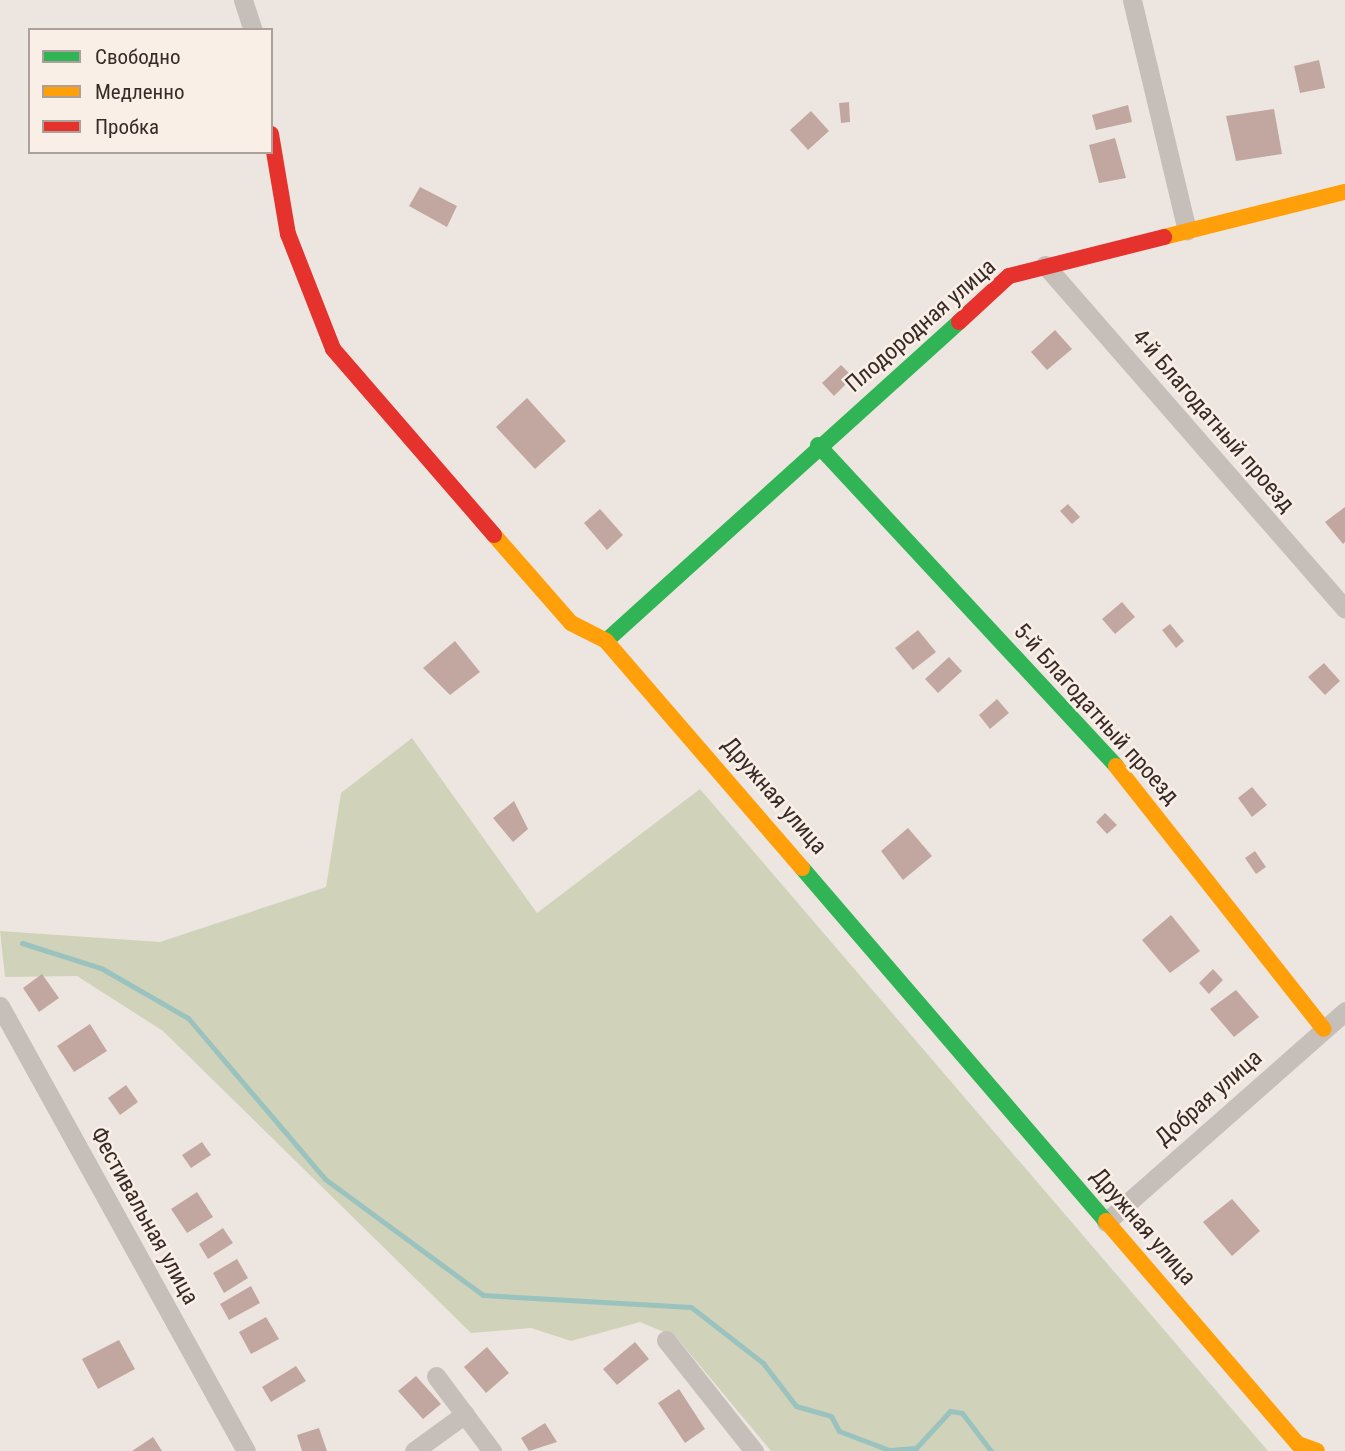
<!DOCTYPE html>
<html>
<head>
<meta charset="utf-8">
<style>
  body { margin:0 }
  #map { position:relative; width:1345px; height:1451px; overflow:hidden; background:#ede6e0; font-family:"Roboto Condensed",sans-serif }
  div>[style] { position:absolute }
  .green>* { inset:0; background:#d0d3b9 }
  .stream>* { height:5px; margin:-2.5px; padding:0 2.5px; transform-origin:2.5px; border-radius:2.5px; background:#9ac2be }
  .building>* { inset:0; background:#c2a7a0 }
  .street>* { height:19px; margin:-9.5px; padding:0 9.5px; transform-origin:9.5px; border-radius:9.5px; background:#c6beb9 }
  .fast>* { height:16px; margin:-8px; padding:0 8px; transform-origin:8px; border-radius:8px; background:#30b455 }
  .slow>* { height:16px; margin:-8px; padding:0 8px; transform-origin:8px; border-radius:8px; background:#ff9f0a }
  .jam>* { height:16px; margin:-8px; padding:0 8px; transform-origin:8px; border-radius:8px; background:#e5322d }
  span { translate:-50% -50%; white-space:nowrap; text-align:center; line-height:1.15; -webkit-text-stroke:5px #faefe7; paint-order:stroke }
  .street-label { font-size:23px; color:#372a27 }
  .legend { position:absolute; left:28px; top:28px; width:245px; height:126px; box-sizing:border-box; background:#faefe7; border:2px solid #aca09a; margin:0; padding:9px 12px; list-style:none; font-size:21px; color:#372a27 }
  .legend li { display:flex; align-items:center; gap:14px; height:35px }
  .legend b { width:35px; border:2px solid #aca09a }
</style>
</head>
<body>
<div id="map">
  <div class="green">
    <i style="clip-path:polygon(412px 738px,537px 913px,700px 789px,1268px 1451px,771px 1451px,676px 1337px,640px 1322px,571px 1341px,531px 1328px,471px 1333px,163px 1031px,77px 976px,5px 977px,0 931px,160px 942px,326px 887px,341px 793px)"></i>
  </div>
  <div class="stream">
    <i style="left:22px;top:943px;width:83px;rotate:17.6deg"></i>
    <i style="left:101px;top:968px;width:100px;rotate:29.9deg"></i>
    <i style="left:188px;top:1018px;width:211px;rotate:49.6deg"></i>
    <i style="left:325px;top:1179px;width:196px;rotate:36.3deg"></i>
    <i style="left:483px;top:1295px;width:208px;rotate:3.3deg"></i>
    <i style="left:691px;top:1307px;width:91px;rotate:37.9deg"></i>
    <i style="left:763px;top:1363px;width:54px;rotate:52.5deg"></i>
    <i style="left:796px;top:1406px;width:36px;rotate:16deg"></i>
    <i style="left:831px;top:1416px;width:17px;rotate:62deg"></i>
    <i style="left:839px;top:1431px;width:53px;rotate:20.8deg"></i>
    <i style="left:889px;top:1450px;width:27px;rotate:-4deg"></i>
    <i style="left:916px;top:1448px;width:50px;rotate:-47.4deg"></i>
    <i style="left:950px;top:1411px;width:12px;rotate:9deg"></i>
    <i style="left:962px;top:1413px;width:48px;rotate:52.7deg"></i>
  </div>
  <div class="building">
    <i style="clip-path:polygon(1319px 60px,1325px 88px,1300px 93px,1294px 66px)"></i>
    <i style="clip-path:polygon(849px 102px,850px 122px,841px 123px,839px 103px)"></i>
    <i style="clip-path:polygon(1128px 105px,1132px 122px,1096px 130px,1092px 115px)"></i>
    <i style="clip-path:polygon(1274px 109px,1282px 154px,1236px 161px,1226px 116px)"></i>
    <i style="clip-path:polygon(811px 111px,829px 131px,808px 150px,790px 130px)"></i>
    <i style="clip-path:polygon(1115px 138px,1126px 178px,1099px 183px,1089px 145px)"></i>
    <i style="clip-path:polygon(420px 187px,457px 206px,447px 227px,409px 206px)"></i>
    <i style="clip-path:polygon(1055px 330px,1072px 349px,1047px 370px,1031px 352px)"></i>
    <i style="clip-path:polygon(841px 365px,853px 377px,834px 396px,822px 383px)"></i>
    <i style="clip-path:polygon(527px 398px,566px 441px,535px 469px,496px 427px)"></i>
    <i style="clip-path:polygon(1068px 504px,1080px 517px,1072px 524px,1060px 511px)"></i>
    <i style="clip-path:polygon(1345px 507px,1345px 542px,1343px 544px,1325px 522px)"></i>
    <i style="clip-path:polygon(600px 509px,623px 535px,607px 550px,584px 523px)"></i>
    <i style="clip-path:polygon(1122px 602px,1135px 617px,1115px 634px,1102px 619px)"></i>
    <i style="clip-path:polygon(1170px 624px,1184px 641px,1176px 648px,1162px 630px)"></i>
    <i style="clip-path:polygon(918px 630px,936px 652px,913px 670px,895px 648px)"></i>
    <i style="clip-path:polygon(455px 641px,480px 672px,450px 695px,423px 668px)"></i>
    <i style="clip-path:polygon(949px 657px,962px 671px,938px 693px,925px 679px)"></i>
    <i style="clip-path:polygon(1324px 663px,1340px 681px,1325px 695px,1308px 677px)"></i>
    <i style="clip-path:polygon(997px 699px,1009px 713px,990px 729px,979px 715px)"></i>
    <i style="clip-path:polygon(1252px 787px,1267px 805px,1252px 817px,1238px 798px)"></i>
    <i style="clip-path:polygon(514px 801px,528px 829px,513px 842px,493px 818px)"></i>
    <i style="clip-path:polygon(1105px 813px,1117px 825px,1107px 834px,1096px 822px)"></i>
    <i style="clip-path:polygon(908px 828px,932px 856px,903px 880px,881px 851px)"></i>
    <i style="clip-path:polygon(1255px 851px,1266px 867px,1256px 874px,1245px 858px)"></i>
    <i style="clip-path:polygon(1171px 915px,1200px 951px,1170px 973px,1142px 940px)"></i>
    <i style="clip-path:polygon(1213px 969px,1223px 980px,1209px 994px,1199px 983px)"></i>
    <i style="clip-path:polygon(42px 974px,59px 998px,39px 1012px,23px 988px)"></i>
    <i style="clip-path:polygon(1236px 990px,1259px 1017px,1234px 1037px,1210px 1009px)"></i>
    <i style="clip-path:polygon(90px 1024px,107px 1051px,74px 1072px,57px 1046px)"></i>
    <i style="clip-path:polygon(126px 1085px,138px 1102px,120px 1115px,108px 1098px)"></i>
    <i style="clip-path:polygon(202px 1142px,211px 1155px,191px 1168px,182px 1155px)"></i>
    <i style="clip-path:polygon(197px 1192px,213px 1217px,187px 1233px,171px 1209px)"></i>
    <i style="clip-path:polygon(1232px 1199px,1260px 1231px,1232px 1256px,1203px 1222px)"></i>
    <i style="clip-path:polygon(223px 1228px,233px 1243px,208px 1259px,199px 1244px)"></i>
    <i style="clip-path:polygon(237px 1259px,248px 1278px,224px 1293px,213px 1273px)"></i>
    <i style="clip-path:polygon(251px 1286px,260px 1303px,229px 1320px,220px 1304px)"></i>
    <i style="clip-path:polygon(266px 1317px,279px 1339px,251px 1354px,239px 1332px)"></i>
    <i style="clip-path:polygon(119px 1340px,135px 1369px,98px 1389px,82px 1359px)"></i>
    <i style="clip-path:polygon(635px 1342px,649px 1359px,617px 1385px,603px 1369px)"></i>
    <i style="clip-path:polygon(487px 1347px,509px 1373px,486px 1393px,464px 1367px)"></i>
    <i style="clip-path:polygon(296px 1366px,306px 1381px,271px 1402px,262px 1387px)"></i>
    <i style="clip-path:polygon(416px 1376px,441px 1404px,423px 1419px,398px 1391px)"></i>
    <i style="clip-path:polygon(679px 1389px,705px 1429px,685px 1443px,658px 1403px)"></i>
    <i style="clip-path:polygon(545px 1423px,557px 1442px,529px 1451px,521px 1438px)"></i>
    <i style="clip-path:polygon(319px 1428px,327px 1451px,302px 1451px,297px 1435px)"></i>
    <i style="clip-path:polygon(153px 1437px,162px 1451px,132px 1451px)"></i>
  </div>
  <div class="street">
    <i style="left:243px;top:0;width:32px;rotate:72deg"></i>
    <i style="left:1132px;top:0;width:237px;rotate:76.6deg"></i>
    <i style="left:1045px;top:265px;width:456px;rotate:48.9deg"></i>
    <i style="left:0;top:1006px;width:508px;rotate:61.07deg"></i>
    <i style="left:1106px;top:1222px;width:319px;rotate:-41.4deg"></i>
    <i style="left:666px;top:1340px;width:142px;rotate:51.6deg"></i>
    <i style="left:436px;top:1376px;width:94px;rotate:53.3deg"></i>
    <i style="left:414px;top:1451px;width:63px;rotate:-36deg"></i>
  </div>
  <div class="fast">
    <i style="left:818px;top:445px;width:438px;rotate:47.1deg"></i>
    <i style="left:606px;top:641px;width:476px;rotate:-42.1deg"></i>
    <i style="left:802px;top:868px;width:466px;rotate:49.3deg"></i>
  </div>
  <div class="slow">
    <i style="left:1164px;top:237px;width:187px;rotate:-14deg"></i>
    <i style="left:494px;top:535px;width:117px;rotate:48.8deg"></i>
    <i style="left:571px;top:623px;width:39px;rotate:27deg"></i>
    <i style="left:606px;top:641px;width:300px;rotate:49.2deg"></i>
    <i style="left:1116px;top:766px;width:335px;rotate:51.7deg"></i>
    <i style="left:1106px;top:1221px;width:294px;rotate:49.3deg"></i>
    <i style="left:1298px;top:1444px;width:20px;rotate:20deg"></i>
  </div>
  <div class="jam">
    <i style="left:271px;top:134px;width:101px;rotate:80.4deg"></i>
    <i style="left:288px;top:234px;width:123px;rotate:68.6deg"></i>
    <i style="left:333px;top:349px;width:246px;rotate:49.1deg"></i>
    <i style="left:959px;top:322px;width:68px;rotate:-42.6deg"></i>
    <i style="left:1009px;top:276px;width:160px;rotate:-14.1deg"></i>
  </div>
  <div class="street-label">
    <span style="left:921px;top:326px;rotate:-41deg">Плодородная улица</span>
    <span style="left:1213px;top:421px;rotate:49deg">4-й Благодатный проезд</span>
    <span style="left:1096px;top:714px;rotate:48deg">5-й Благодатный проезд</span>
    <span style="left:774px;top:796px;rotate:49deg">Дружная улица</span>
    <span style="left:1209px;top:1098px;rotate:-41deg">Добрая улица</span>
    <span style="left:144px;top:1216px;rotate:61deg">Фестивальная улица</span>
    <span style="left:1143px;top:1227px;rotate:49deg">Дружная улица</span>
  </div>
  <ul class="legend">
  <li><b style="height:9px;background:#30b455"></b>Свободно</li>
  <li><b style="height:9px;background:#ff9f0a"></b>Медленно</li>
  <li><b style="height:9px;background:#e5322d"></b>Пробка</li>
  </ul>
</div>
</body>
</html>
